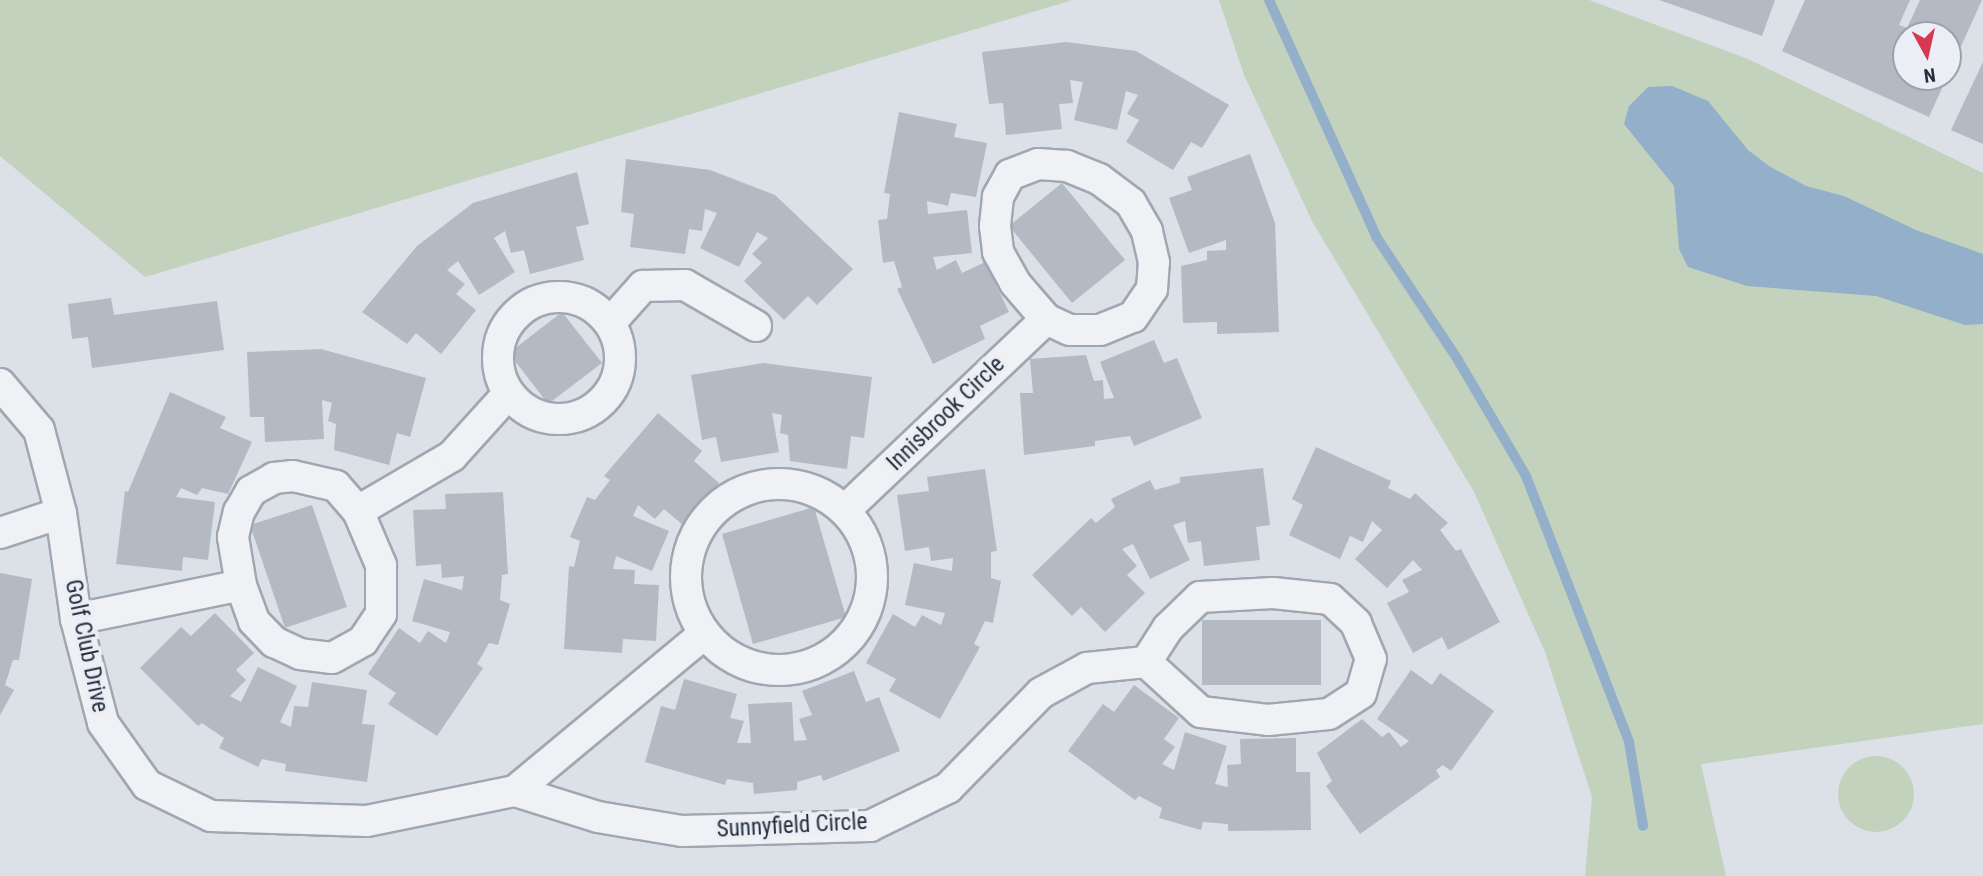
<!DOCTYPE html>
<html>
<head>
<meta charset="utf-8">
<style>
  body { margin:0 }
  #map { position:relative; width:1983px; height:876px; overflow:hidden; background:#dce0e7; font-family:"Roboto Condensed",sans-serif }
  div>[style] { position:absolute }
  .green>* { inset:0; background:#c2d2bd }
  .round { border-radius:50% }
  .water>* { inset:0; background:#94afca }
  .stream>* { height:10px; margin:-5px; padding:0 5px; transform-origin:5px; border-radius:5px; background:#94afca }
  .building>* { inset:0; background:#b3bac4 }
  .roads { filter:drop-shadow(2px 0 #a1a7b1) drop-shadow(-2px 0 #a1a7b1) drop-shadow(0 2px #a1a7b1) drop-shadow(0 -2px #a1a7b1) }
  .street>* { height:30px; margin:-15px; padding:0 15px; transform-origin:15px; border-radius:15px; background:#eff1f5 }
  .street>.ring { margin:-15px; padding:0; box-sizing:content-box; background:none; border:30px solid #eff1f5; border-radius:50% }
  span { translate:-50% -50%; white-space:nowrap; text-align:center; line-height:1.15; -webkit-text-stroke:7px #ebeff5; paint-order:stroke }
  .street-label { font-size:23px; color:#252e3e }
  .north { position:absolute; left:1892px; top:21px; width:70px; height:70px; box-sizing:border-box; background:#ebeff5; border:2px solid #9ca2ac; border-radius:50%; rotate:172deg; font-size:19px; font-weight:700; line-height:28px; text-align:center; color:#252e3e }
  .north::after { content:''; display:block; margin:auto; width:24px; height:32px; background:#d53851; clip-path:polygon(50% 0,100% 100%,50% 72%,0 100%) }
</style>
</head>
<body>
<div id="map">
  <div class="green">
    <i style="clip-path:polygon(0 0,1073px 0,145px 277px,0 156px)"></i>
    <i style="clip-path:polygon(1219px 0,1589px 0,1748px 59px,1983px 173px,1983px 724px,1701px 764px,1726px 876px,1585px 876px,1592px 797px,1545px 652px,1474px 492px,1312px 221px,1244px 75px)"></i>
    <i class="round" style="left:1838px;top:756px;width:76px;height:76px"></i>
  </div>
  <div class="water">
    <i style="clip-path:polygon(1672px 86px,1708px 101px,1748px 150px,1769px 166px,1806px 186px,1844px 196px,1916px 230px,1983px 254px,1983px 324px,1965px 325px,1876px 296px,1747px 286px,1688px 267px,1679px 249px,1674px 186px,1624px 124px,1629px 106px,1648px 87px)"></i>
  </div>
  <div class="stream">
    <i style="left:1269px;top:0;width:261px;rotate:65.6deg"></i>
    <i style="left:1377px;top:238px;width:146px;rotate:56.4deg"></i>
    <i style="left:1458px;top:360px;width:134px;rotate:59.6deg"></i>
    <i style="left:1526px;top:476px;width:285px;rotate:68.8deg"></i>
    <i style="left:1629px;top:742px;width:85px;rotate:80.5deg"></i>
  </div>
  <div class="building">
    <i style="clip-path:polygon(1659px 0,1775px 0,1762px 36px)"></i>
    <i style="clip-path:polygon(1805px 0,1910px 0,1899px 25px,1907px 28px,1920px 0,1982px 0,1948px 75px,1948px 35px,1906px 35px,1906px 77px,1947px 77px,1929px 117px,1782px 51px)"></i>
    <i style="clip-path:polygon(1066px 42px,1136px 51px,1229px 105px,1202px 148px,1191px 142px,1173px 170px,1126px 142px,1139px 120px,1127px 114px,1138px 95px,1126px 91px,1117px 130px,1074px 120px,1083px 82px,1070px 80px,1073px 103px,1059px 104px,1062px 129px,1006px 135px,1003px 103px,989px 104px,982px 52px)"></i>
    <i style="clip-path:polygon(1983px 62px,1983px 144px,1951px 130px)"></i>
    <i style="clip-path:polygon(899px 112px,957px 124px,954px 137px,987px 143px,976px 197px,951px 193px,948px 206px,927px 201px,928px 214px,967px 210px,972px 253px,933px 257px,937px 270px,956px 260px,962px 273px,985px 262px,1009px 312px,980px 326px,985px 339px,933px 364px,897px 289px,902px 287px,894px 261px,883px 263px,878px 220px,887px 219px,890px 194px,884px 193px)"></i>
    <i style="clip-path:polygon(1250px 154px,1275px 223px,1279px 332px,1217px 334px,1217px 322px,1183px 323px,1181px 266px,1207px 260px,1207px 251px,1226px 250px,1226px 240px,1189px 253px,1169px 198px,1192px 190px,1187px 177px)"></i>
    <i style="clip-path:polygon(626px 159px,710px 170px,775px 195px,853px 269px,817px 305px,808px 296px,784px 320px,744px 281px,762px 263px,752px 254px,768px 238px,757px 232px,739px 267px,700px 248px,717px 213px,705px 209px,702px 231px,689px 229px,685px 254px,630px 247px,634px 214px,621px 212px)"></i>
    <i style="clip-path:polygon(577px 172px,589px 224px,576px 227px,584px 260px,530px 274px,524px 250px,511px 253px,505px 231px,494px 238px,515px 272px,479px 295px,458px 261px,447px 270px,465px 284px,456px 294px,476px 310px,441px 354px,416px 333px,407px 344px,362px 312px,417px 246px,473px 203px)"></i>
    <i style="clip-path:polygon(1062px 183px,1125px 260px,1072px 303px,1009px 226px)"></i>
    <i style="clip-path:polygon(111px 298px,114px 315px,217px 301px,224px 350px,92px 368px,88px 337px,72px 339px,68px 304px)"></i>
    <i style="clip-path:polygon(562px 312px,602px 363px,548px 404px,509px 353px)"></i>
    <i style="clip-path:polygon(1154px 340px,1164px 363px,1177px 358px,1202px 418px,1134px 446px,1130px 436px,1095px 441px,1095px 446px,1024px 455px,1020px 393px,1033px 393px,1030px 359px,1086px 355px,1094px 381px,1103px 380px,1104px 399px,1114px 398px,1100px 362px)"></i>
    <i style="clip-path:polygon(321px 349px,426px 378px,410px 437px,397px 433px,389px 465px,334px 450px,336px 424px,328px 421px,332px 403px,322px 400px,324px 439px,265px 442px,264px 417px,250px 417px,247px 352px)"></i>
    <i style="clip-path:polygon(763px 363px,872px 377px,864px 438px,851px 436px,847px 469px,790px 461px,788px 435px,780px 433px,782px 415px,772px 413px,779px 452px,721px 462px,716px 437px,702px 440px,691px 375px)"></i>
    <i style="clip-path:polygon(170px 392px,226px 417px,220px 428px,252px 442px,228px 494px,202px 488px,197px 495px,181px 488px,176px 497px,215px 502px,208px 560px,183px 557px,182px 571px,116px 564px,125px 491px,128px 492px)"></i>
    <i style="clip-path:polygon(658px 413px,702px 451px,694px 461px,719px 483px,683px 525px,664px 509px,655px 519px,638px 505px,633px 516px,669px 531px,652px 571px,616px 556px,613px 569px,635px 570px,634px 584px,659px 585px,656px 641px,623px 639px,622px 653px,564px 649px,569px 566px,574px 567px,580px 541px,570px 537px,587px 497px,595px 500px,610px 480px,604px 476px)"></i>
    <i style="clip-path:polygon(1316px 447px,1391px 481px,1388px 488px,1410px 499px,1415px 493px,1448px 523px,1440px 530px,1456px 551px,1461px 549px,1500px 622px,1448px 650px,1442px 637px,1413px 653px,1387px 603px,1409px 592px,1402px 580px,1422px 570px,1413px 560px,1387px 588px,1355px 559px,1382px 530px,1372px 521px,1363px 542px,1350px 536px,1340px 559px,1289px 535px,1303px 505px,1292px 499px)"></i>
    <i style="clip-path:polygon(1263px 468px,1270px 525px,1256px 527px,1260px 560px,1204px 566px,1201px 541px,1188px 543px,1185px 521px,1173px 525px,1190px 560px,1150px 579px,1133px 544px,1122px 549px,1137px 566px,1127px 575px,1145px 593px,1105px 632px,1081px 607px,1072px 616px,1032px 575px,1091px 518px,1096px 523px,1115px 507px,1111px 499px,1150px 480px,1155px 490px,1180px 483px,1180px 477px)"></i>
    <i style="clip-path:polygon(985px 469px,997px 551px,991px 552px,991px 578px,1001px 581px,993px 623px,985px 621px,974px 644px,980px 647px,940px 719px,889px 691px,896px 679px,866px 663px,893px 614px,915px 627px,922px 615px,941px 625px,945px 613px,905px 605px,914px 563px,952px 571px,953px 558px,931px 561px,929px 547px,905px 551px,897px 495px,929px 491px,927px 477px)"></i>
    <i style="clip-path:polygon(503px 492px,508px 574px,502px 575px,500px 600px,510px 604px,498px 645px,489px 643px,477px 664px,483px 668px,437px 736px,388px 704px,396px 693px,368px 674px,399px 628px,420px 643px,428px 631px,446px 643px,450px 632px,412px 621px,424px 579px,462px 590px,464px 576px,442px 578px,441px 564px,416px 566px,413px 510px,446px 509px,445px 494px)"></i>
    <i style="clip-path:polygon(312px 505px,347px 607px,285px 628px,250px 525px)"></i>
    <i style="clip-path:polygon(814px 507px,846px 617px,753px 644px,722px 534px)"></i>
    <i style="clip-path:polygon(0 573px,32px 579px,19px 660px,13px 660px,5px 685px,14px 690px,0 715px)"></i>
    <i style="clip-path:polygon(215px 613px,254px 653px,236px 670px,246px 680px,230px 696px,241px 702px,258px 667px,297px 686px,280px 722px,291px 727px,294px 706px,308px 707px,312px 682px,367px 690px,362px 724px,375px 725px,367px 782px,285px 771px,286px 764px,262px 759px,258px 767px,219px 748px,224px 738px,202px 723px,198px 726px,140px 668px,181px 627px,191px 636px)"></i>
    <i style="clip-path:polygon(1202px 620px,1321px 620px,1321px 685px,1202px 685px)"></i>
    <i style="clip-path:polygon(1411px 670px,1432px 685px,1440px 673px,1494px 711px,1451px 771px,1443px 765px,1436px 770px,1440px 777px,1360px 834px,1326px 786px,1332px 781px,1317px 753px,1362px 719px,1382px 737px,1389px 732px,1401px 747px,1409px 741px,1377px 719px)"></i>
    <i style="clip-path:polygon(854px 671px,866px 702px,879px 697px,900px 751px,823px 781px,821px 775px,797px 782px,797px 790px,754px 794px,753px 783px,727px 779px,725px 785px,645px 762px,661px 706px,675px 710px,684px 679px,737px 694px,730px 718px,744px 721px,737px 743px,751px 743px,748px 704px,792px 702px,794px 741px,807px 740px,799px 719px,812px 715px,802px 691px)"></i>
    <i style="clip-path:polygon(1134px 685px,1179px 718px,1164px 739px,1175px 747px,1162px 764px,1174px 770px,1185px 732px,1227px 746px,1215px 784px,1228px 787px,1227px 765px,1241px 764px,1240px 739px,1296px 738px,1296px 772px,1310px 772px,1311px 830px,1228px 831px,1228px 824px,1203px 822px,1201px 830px,1159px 818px,1162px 808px,1139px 796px,1135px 800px,1068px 751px,1103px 704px,1114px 712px)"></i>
  </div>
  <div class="roads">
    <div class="street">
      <i class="ring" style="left:498px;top:297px;width:92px;height:92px"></i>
      <i style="left:610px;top:323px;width:50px;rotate:-48.3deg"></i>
      <i style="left:643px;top:286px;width:42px;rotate:-1.4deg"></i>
      <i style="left:685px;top:285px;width:82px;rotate:30deg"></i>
      <i style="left:0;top:384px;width:60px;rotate:49.7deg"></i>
      <i style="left:39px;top:430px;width:86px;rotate:75.2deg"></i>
      <i style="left:61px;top:513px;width:107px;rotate:81.9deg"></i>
      <i style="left:76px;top:619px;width:107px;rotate:75.4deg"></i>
      <i style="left:103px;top:723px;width:76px;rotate:54.6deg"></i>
      <i style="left:147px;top:785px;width:71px;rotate:25.8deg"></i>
      <i style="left:211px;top:816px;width:156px;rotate:1.8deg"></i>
      <i style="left:367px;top:821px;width:151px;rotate:-11.5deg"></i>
      <i style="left:515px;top:791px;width:87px;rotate:17.4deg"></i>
      <i style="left:598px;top:817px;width:85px;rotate:9.5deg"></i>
      <i style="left:682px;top:831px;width:188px;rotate:-1.5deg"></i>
      <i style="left:870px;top:826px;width:87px;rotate:-26deg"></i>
      <i style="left:948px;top:788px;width:133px;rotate:-45.6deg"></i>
      <i style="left:1041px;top:693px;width:52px;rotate:-28.5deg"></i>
      <i style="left:1087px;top:668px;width:59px;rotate:-5.8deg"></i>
      <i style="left:1146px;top:662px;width:74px;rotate:42.3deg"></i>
      <i style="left:1201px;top:712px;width:67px;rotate:6.8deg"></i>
      <i style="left:1268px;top:720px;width:61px;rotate:-5.6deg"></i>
      <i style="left:1329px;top:714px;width:38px;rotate:-33deg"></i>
      <i style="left:1361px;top:693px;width:35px;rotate:-74deg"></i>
      <i style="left:1371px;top:659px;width:39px;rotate:-113deg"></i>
      <i style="left:1356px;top:623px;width:35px;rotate:-137deg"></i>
      <i style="left:1330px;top:599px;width:57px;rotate:-174deg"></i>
      <i style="left:1273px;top:593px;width:73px;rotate:176.9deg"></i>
      <i style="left:1200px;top:597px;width:45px;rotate:135.9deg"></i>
      <i style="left:1168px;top:628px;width:40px;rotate:122.9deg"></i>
      <i style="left:293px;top:476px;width:44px;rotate:13.1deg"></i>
      <i style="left:336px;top:486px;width:33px;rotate:49deg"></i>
      <i style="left:358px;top:511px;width:59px;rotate:66.9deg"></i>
      <i style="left:381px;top:565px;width:49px;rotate:90deg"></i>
      <i style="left:381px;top:614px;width:32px;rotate:124deg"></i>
      <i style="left:363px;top:641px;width:35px;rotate:151deg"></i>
      <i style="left:332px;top:658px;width:32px;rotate:-173deg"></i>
      <i style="left:300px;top:654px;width:29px;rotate:-155deg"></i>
      <i style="left:274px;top:642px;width:29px;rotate:-134deg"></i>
      <i style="left:254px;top:621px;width:38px;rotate:-110deg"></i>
      <i style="left:241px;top:585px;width:49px;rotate:-99.5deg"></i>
      <i style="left:233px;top:537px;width:26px;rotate:-77deg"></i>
      <i style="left:239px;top:512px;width:24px;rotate:-60deg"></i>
      <i style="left:251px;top:491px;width:26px;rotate:-29deg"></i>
      <i style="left:274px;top:478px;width:19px;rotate:-6deg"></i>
      <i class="ring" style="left:686px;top:484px;width:156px;height:156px"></i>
      <i style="left:845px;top:510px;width:277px;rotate:-43.5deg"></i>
      <i style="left:1046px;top:319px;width:26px;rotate:25deg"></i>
      <i style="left:1070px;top:330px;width:30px"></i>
      <i style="left:1100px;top:330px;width:35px;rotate:-22deg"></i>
      <i style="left:1133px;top:317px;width:34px;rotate:-56deg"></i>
      <i style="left:1152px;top:289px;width:27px;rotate:-86deg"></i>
      <i style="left:1154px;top:262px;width:32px;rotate:-103deg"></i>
      <i style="left:1147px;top:231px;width:32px;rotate:-120deg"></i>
      <i style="left:1131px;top:203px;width:40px;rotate:-143deg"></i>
      <i style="left:1099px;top:179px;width:35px;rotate:-158deg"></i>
      <i style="left:1067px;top:166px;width:29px;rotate:-176deg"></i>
      <i style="left:1038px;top:164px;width:30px;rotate:159deg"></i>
      <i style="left:1010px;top:175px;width:25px;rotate:119deg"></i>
      <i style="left:998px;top:197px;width:29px;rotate:96deg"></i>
      <i style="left:995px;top:226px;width:26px;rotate:83deg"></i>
      <i style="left:998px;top:252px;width:35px;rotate:61deg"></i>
      <i style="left:1015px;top:283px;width:48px;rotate:49.3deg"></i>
      <i style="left:358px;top:511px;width:109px;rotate:-30.3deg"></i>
      <i style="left:452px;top:456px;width:84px;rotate:-47.9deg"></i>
      <i style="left:0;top:533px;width:64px;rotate:-18.2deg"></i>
      <i style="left:76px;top:619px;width:168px;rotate:-11.6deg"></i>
      <i style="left:515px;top:791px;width:246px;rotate:-39.7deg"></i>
    </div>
  </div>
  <div class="street-label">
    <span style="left:946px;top:414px;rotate:-44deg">Innisbrook Circle</span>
    <span style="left:86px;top:646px;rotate:78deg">Golf Club Drive</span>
    <span style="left:792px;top:826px;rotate:-3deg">Sunnyfield Circle</span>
  </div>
  <div class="north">N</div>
</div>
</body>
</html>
